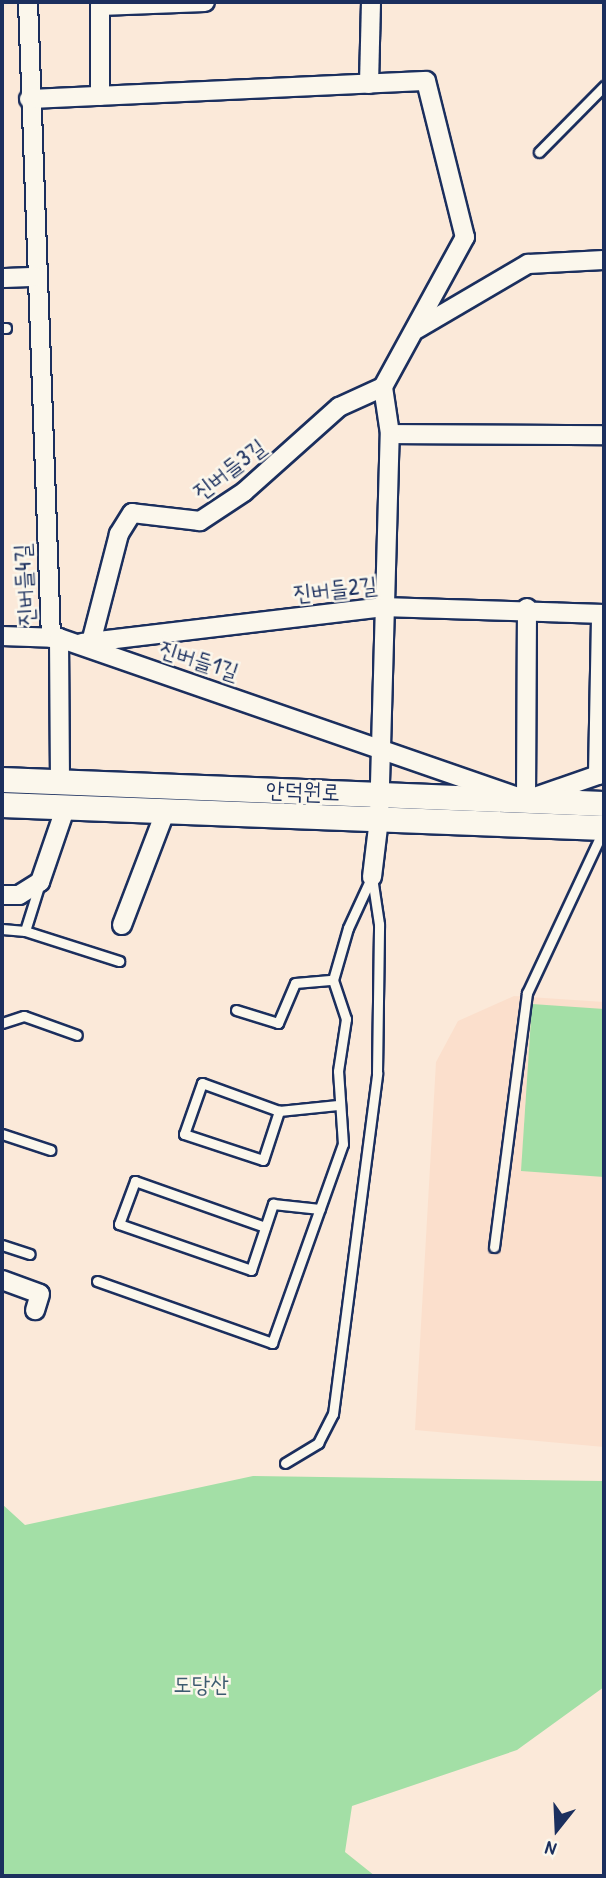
<!DOCTYPE html>
<html>
<head>
<meta charset="utf-8">
<style>
  body { margin:0 }
  #map { position:relative; width:606px; height:1878px; overflow:hidden; background:#fbe9d9; font-family:"Patrick Hand","Poor Story",sans-serif }
  div>[style] { position:absolute }
  .built>* { inset:0; background:#fbdfcc }
  .green>* { inset:0; background:#a3dfa6 }
  .roads { filter:drop-shadow(2px 0 #1b2f5e) drop-shadow(-2px 0 #1b2f5e) drop-shadow(0 2px #1b2f5e) drop-shadow(0 -2px #1b2f5e) }
  .lane>* { height:9px; margin:-4.5px; padding:0 4.5px; transform-origin:4.5px; border-radius:4.5px; background:#fbf7ec }
  .street>* { height:18px; margin:-9px; padding:0 9px; transform-origin:9px; border-radius:9px; background:#fbf7ec }
  .secondary>* { height:24px; margin:-12px; padding:0 12px; transform-origin:12px; border-radius:12px; background:#fbf7ec }
  span { translate:-50% -50%; white-space:nowrap; text-align:center; line-height:1.15; -webkit-text-stroke:5px #fbf7ec; paint-order:stroke }
  .street-label { font-size:23px; color:#1b2f5e }
  .park-label { font-size:23px; color:#3d5b70 }
  .frame { position:absolute; inset:0; border:4px solid #1b2f5e; pointer-events:none }
  .north { position:absolute; left:522px; top:1794px; width:70px; height:70px; -webkit-text-stroke:5px #fbf7ec; paint-order:stroke; rotate:198deg; font-size:19px; font-weight:700; line-height:28px; text-align:center; color:#1b2f5e }
  .north::after { content:''; display:block; margin:auto; width:24px; height:32px; background:#1b2f5e; clip-path:polygon(50% 0,100% 100%,50% 72%,0 100%) }
</style>
</head>
<body>
<div id="map">
  <div class="built">
    <i style="clip-path:polygon(514px 996px,604px 1002px,604px 1447px,415px 1430px,436px 1062px,458px 1021px)"></i>
  </div>
  <div class="green">
    <i style="clip-path:polygon(532px 1004px,604px 1009px,604px 1177px,521px 1171px)"></i>
    <i style="clip-path:polygon(253px 1476px,604px 1481px,604px 1687px,517px 1750px,352px 1806px,345px 1852px,375px 1876px,2px 1876px,2px 1504px,25px 1525px)"></i>
  </div>
  <div class="roads">
    <div class="lane">
      <i style="left:539px;top:152px;width:93px;rotate:-45.4deg"></i>
      <i style="left:2px;top:328px;width:4px"></i>
      <i style="left:40px;top:883px;width:50px;rotate:107.4deg"></i>
      <i style="left:25px;top:931px;width:99px;rotate:17.7deg"></i>
      <i style="left:2px;top:929px;width:23px;rotate:5deg"></i>
      <i style="left:236px;top:1010px;width:44px;rotate:17.2deg"></i>
      <i style="left:278px;top:1023px;width:43px;rotate:-67deg"></i>
      <i style="left:295px;top:983px;width:38px;rotate:-5deg"></i>
      <i style="left:333px;top:980px;width:54px;rotate:-73.9deg"></i>
      <i style="left:348px;top:928px;width:55px;rotate:-65.3deg"></i>
      <i style="left:2px;top:1023px;width:23px;rotate:-18deg"></i>
      <i style="left:24px;top:1016px;width:56px;rotate:19.7deg"></i>
      <i style="left:279px;top:1111px;width:82px;rotate:-160deg"></i>
      <i style="left:202px;top:1083px;width:54px;rotate:109.4deg"></i>
      <i style="left:184px;top:1134px;width:83px;rotate:18.2deg"></i>
      <i style="left:263px;top:1160px;width:52px;rotate:-71.9deg"></i>
      <i style="left:279px;top:1111px;width:59px;rotate:-5.8deg"></i>
      <i style="left:2px;top:1134px;width:51px;rotate:18.4deg"></i>
      <i style="left:265px;top:1227px;width:138px;rotate:-160.5deg"></i>
      <i style="left:135px;top:1181px;width:46px;rotate:110.4deg"></i>
      <i style="left:119px;top:1224px;width:140px;rotate:19.2deg"></i>
      <i style="left:251px;top:1270px;width:70px;rotate:-71.6deg"></i>
      <i style="left:273px;top:1204px;width:47px;rotate:6.1deg"></i>
      <i style="left:2px;top:1245px;width:29px;rotate:18deg"></i>
      <i style="left:494px;top:1247px;width:256px;rotate:-82.6deg"></i>
      <i style="left:527px;top:993px;width:179px;rotate:-64.9deg"></i>
      <i style="left:97px;top:1281px;width:186px;rotate:19.5deg"></i>
      <i style="left:272px;top:1343px;width:211px;rotate:-70.4deg"></i>
      <i style="left:343px;top:1144px;width:73px;rotate:-93.9deg"></i>
      <i style="left:338px;top:1071px;width:53px;rotate:-81.3deg"></i>
      <i style="left:346px;top:1019px;width:41px;rotate:-108.4deg"></i>
      <i style="left:285px;top:1463px;width:39px;rotate:-31deg"></i>
      <i style="left:318px;top:1443px;width:33px;rotate:-63deg"></i>
      <i style="left:333px;top:1414px;width:344px;rotate:-82.6deg"></i>
      <i style="left:377px;top:1073px;width:149px;rotate:-89.2deg"></i>
      <i style="left:379px;top:924px;width:48px;rotate:-98.5deg"></i>
    </div>
    <div class="street">
      <i style="left:28px;top:2px;width:636px;rotate:87.93deg"></i>
      <i style="left:369px;top:84px;width:82px;rotate:-88.6deg"></i>
      <i style="left:100px;top:96px;width:90px;rotate:-90deg"></i>
      <i style="left:100px;top:6px;width:105px;rotate:-2.2deg"></i>
      <i style="left:29px;top:99px;width:397px;rotate:-2.6deg"></i>
      <i style="left:426px;top:81px;width:161px;rotate:76deg"></i>
      <i style="left:465px;top:237px;width:171px;rotate:118.7deg"></i>
      <i style="left:383px;top:387px;width:48px;rotate:155.6deg"></i>
      <i style="left:339px;top:407px;width:127px;rotate:138.2deg"></i>
      <i style="left:244px;top:492px;width:53px;rotate:146.6deg"></i>
      <i style="left:200px;top:521px;width:68px;rotate:-173.3deg"></i>
      <i style="left:132px;top:513px;width:25px;rotate:122deg"></i>
      <i style="left:119px;top:534px;width:112px;rotate:104.5deg"></i>
      <i style="left:2px;top:278px;width:33px;rotate:-2deg"></i>
      <i style="left:417px;top:329px;width:129px;rotate:-30.4deg"></i>
      <i style="left:528px;top:264px;width:76px;rotate:-3deg"></i>
      <i style="left:390px;top:434px;width:214px;rotate:0.3deg"></i>
      <i style="left:2px;top:636px;width:57px;rotate:2deg"></i>
      <i style="left:59px;top:638px;width:494px;rotate:19.1deg"></i>
      <i style="left:526px;top:800px;width:83px;rotate:-19.1deg"></i>
      <i style="left:59px;top:638px;width:144px;rotate:89.6deg"></i>
      <i style="left:82px;top:643px;width:302px;rotate:-6.8deg"></i>
      <i style="left:382px;top:607px;width:222px;rotate:1.8deg"></i>
      <i style="left:598px;top:775px;width:161px;rotate:-88.9deg"></i>
      <i style="left:526px;top:800px;width:192px;rotate:-89.7deg"></i>
      <i style="left:372px;top:877px;width:58px;rotate:-83.1deg"></i>
      <i style="left:379px;top:819px;width:385px;rotate:-88.4deg"></i>
      <i style="left:390px;top:434px;width:48px;rotate:-98.5deg"></i>
      <i style="left:2px;top:895px;width:17px"></i>
      <i style="left:19px;top:895px;width:25px;rotate:-32deg"></i>
      <i style="left:40px;top:882px;width:80px;rotate:-71.1deg"></i>
      <i style="left:122px;top:925px;width:123px;rotate:-69.1deg"></i>
      <i style="left:2px;top:1280px;width:40px;rotate:20.2deg"></i>
      <i style="left:40px;top:1294px;width:17px;rotate:107deg"></i>
    </div>
    <div class="secondary">
      <i style="left:2px;top:780px;width:602px;rotate:2.28deg"></i>
      <i style="left:2px;top:805px;width:602px;rotate:2.19deg"></i>
    </div>
  </div>
  <div class="street-label">
    <span style="left:229px;top:469px;rotate:-37deg">진버들3길</span>
    <span style="left:24px;top:585px;rotate:-93deg">진버들4길</span>
    <span style="left:335px;top:589px;rotate:-6deg">진버들2길</span>
    <span style="left:199px;top:660px;rotate:18deg">진버들1길</span>
    <span style="left:303px;top:791px;rotate:2deg">안덕원로</span>
  </div>
  <div class="park-label">
    <span style="left:201px;top:1684px">도당산</span>
  </div>
  <div class="frame"></div>
  <div class="north">N</div>
</div>
</body>
</html>
